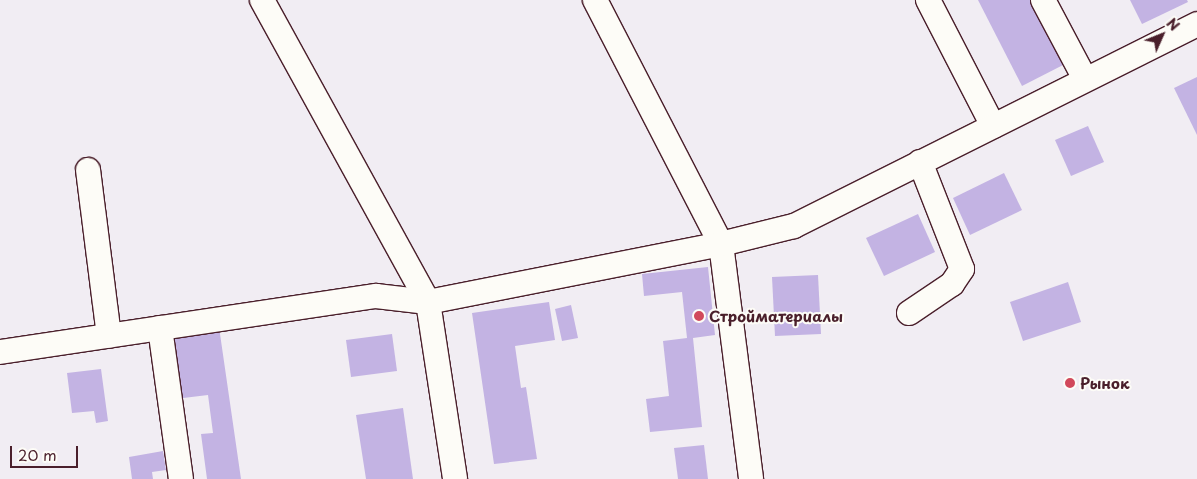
<!DOCTYPE html>
<html>
<head>
<meta charset="utf-8">
<style>
  body { margin:0 }
  #map { position:relative; width:1197px; height:479px; overflow:hidden; background:#f1edf3; font-family:"Playpen Sans",sans-serif }
  div>[style] { position:absolute }
  .building>* { inset:0; background:#c3b3e3 }
  .roads { filter:drop-shadow(1px 0 #4a1f2b) drop-shadow(-1px 0 #4a1f2b) drop-shadow(0 1px #4a1f2b) drop-shadow(0 -1px #4a1f2b) }
  .minor>* { height:24px; margin:-12px; padding:0 12px; transform-origin:12px; border-radius:12px; background:#fdfcf7 }
  .dots>* { width:14px; height:14px; translate:-50% -50%; box-sizing:border-box; border:2px solid #fdfcf7; border-radius:50% }
  span { translate:-50% -50%; white-space:nowrap; text-align:center; line-height:1.15; -webkit-text-stroke:4px #fdfcf7; paint-order:stroke }
  .poi-label { font-size:15px; color:#4a1f2b; font-weight:700 }
  .left { translate:0 -50%; text-align:left }
  .north { position:absolute; left:1137px; top:10px; width:50px; height:50px; -webkit-text-stroke:4px #fdfcf7; paint-order:stroke; rotate:46deg; font-size:14px; font-weight:700; line-height:20px; text-align:center; color:#4a1f2b }
  .north::after { content:''; display:block; margin:auto; width:18px; height:22px; background:#4a1f2b; clip-path:polygon(50% 0,100% 100%,50% 72%,0 100%) }
  .scale { position:absolute; left:10px; top:446px; width:68px; height:22px; box-sizing:border-box; border:2px solid #4a1f2b; border-top:0; padding-left:6px; font-size:15px; line-height:18px; white-space:nowrap; color:#4a1f2b; -webkit-text-stroke:4px #fdfcf7; paint-order:stroke }
</style>
</head>
<body>
<div id="map">
  <div class="building">
    <i style="clip-path:polygon(978px 0,1035px 0,1067px 63px,1022px 86px)"></i>
    <i style="clip-path:polygon(1130px 0,1187px 0,1188px 2px,1142px 24px)"></i>
    <i style="clip-path:polygon(1197px 77px,1197px 135px,1174px 88px)"></i>
    <i style="clip-path:polygon(1088px 126px,1104px 162px,1071px 176px,1055px 140px)"></i>
    <i style="clip-path:polygon(1004px 173px,1022px 210px,970px 235px,953px 198px)"></i>
    <i style="clip-path:polygon(918px 214px,935px 252px,884px 276px,866px 238px)"></i>
    <i style="clip-path:polygon(708px 267px,715px 335px,693px 338px,702px 427px,650px 432px,646px 399px,669px 396px,663px 341px,687px 338px,682px 292px,644px 296px,642px 274px)"></i>
    <i style="clip-path:polygon(818px 275px,821px 334px,775px 336px,772px 277px)"></i>
    <i style="clip-path:polygon(1068px 282px,1081px 322px,1023px 341px,1010px 302px)"></i>
    <i style="clip-path:polygon(549px 302px,555px 340px,515px 346px,521px 388px,526px 387px,537px 459px,494px 464px,472px 313px)"></i>
    <i style="clip-path:polygon(571px 305px,578px 338px,562px 341px,555px 309px)"></i>
    <i style="clip-path:polygon(219px 327px,241px 479px,207px 479px,201px 434px,213px 433px,208px 395px,175px 399px,165px 335px)"></i>
    <i style="clip-path:polygon(392px 334px,397px 371px,351px 377px,346px 340px)"></i>
    <i style="clip-path:polygon(101px 369px,108px 421px,96px 423px,94px 411px,72px 413px,67px 373px)"></i>
    <i style="clip-path:polygon(403px 408px,413px 479px,366px 479px,356px 415px)"></i>
    <i style="clip-path:polygon(704px 445px,708px 479px,678px 479px,674px 448px)"></i>
    <i style="clip-path:polygon(163px 451px,166px 470px,152px 472px,153px 479px,132px 479px,129px 457px)"></i>
  </div>
  <div class="roads">
    <div class="minor">
      <i style="left:262px;top:0;width:345px;rotate:61.2deg"></i>
      <i style="left:428px;top:302px;width:179px;rotate:81.3deg"></i>
      <i style="left:595px;top:0;width:275px;rotate:62.7deg"></i>
      <i style="left:721px;top:244px;width:237px;rotate:82.7deg"></i>
      <i style="left:928px;top:0;width:142px;rotate:62.7deg"></i>
      <i style="left:1043px;top:0;width:89px;rotate:62deg"></i>
      <i style="left:88px;top:170px;width:167px;rotate:82.8deg"></i>
      <i style="left:909px;top:313px;width:52px;rotate:-34deg"></i>
      <i style="left:952px;top:284px;width:18px;rotate:-56deg"></i>
      <i style="left:962px;top:269px;width:115px;rotate:-111.4deg"></i>
      <i style="left:160px;top:328px;width:152px;rotate:82.1deg"></i>
      <i style="left:0;top:352px;width:380px;rotate:-8.5deg"></i>
      <i style="left:376px;top:296px;width:52px;rotate:6.6deg"></i>
      <i style="left:428px;top:302px;width:299px;rotate:-11.2deg"></i>
      <i style="left:721px;top:244px;width:75px;rotate:-13.9deg"></i>
      <i style="left:794px;top:226px;width:451px;rotate:-26.6deg"></i>
    </div>
  </div>
  <div class="dots">
    <i style="left:699px;top:316px;background:#d1495b"></i>
    <i style="left:1070px;top:383px;background:#d1495b"></i>
  </div>
  <div class="poi-label">
    <span class="left" style="left:709px;top:316px">Стройматериалы</span>
    <span class="left" style="left:1080px;top:383px">Рынок</span>
  </div>
  <div class="north">N</div>
  <div class="scale">20 m</div>
</div>
</body>
</html>
